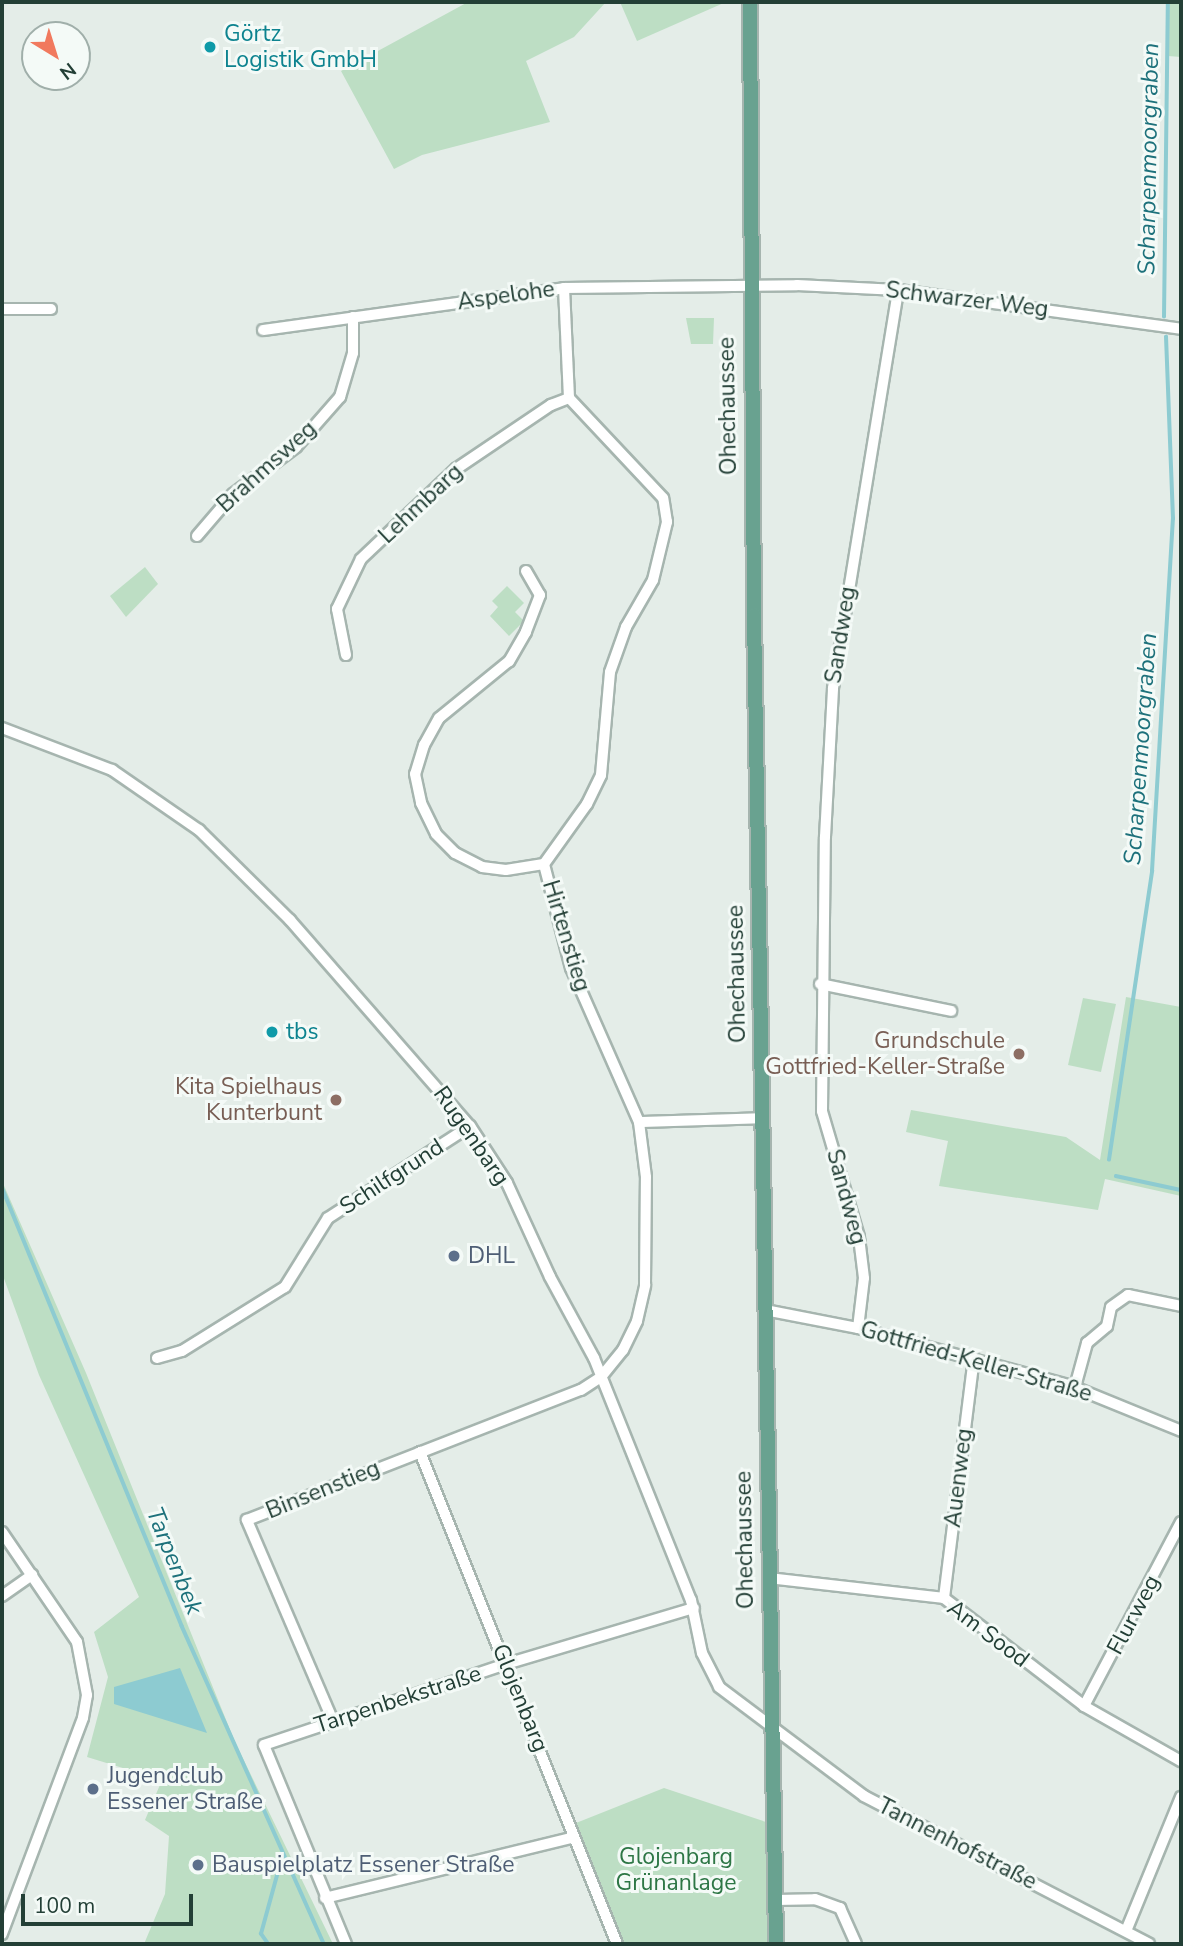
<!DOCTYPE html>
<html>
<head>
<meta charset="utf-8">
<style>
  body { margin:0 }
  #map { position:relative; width:1183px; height:1946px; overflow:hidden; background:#e4ede8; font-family:"Nunito Sans",sans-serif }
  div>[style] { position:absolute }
  .green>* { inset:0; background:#bddec4 }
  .water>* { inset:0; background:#8dcbd1 }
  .stream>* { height:3.5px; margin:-1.75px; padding:0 1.75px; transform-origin:1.75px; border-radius:1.75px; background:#8dcbd1 }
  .roads { filter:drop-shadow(2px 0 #a6b5af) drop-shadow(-2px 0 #a6b5af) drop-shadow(0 2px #a6b5af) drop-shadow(0 -2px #a6b5af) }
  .minor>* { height:10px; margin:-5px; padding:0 5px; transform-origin:5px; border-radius:5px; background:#fff }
  .major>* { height:14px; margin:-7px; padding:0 7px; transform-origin:7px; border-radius:7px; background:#69a290 }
  .dots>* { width:19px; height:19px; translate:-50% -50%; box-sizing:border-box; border:4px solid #f4faf7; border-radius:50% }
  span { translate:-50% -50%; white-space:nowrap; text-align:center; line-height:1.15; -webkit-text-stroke:6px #f4faf7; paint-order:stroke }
  .culture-label { font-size:23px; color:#0d838f }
  .left { translate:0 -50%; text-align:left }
  .street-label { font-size:23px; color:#233f36 }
  .education-label { font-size:23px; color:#785e54 }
  .right { translate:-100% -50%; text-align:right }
  .service-label { font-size:23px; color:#4e5e75 }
  .park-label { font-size:23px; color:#2d7645 }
  .water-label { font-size:24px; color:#1d717b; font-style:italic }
  .frame { position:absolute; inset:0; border:4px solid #233f36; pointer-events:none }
  .north { position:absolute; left:21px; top:21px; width:70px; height:70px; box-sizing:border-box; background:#f4faf7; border:2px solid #a0afaa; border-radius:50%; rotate:142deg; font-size:19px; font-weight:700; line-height:28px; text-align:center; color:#233f36 }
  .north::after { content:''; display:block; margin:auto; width:24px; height:32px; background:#f1795e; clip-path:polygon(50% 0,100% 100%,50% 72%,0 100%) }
  .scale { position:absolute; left:21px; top:1894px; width:172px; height:32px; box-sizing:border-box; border:4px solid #233f36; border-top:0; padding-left:9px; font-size:21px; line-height:24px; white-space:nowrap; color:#233f36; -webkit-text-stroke:5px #f4faf7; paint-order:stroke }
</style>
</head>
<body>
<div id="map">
  <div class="green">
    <i style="clip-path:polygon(468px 2px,606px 2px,574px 37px,526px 61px,550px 122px,422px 155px,394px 169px,341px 71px)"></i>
    <i style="clip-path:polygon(620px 2px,726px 2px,637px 41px)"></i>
    <i style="clip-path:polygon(1169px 2px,1181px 2px,1181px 57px,1168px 56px)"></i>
    <i style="clip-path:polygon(686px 318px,714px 318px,713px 344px,691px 344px)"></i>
    <i style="clip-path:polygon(145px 567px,158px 584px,126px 617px,110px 596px)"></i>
    <i style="clip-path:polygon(507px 586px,524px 603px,515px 612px,524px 621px,509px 636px,490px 616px,498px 607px,492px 601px)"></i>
    <i style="clip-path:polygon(1126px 997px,1181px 1007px,1181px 1196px,1105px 1179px,1098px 1210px,939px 1186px,948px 1141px,906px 1132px,911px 1110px,1066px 1137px,1100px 1160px)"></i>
    <i style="clip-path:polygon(1083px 998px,1116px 1004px,1101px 1072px,1068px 1065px)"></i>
    <i style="clip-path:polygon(2px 1181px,86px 1373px,235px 1742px,333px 1944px,144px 1944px,165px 1894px,169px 1836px,145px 1820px,162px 1780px,87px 1757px,108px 1677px,94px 1632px,139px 1597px,39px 1375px,2px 1273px)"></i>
    <i style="clip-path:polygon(664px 1788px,769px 1823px,770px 1944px,624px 1944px,576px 1823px)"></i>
  </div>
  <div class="water">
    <i style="clip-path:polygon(180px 1668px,207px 1733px,114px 1704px,114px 1687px)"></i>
  </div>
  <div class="stream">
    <i style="left:1164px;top:317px;width:315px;rotate:-89.3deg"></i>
    <i style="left:1109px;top:1160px;width:292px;rotate:-81.5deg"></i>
    <i style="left:1152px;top:871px;width:353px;rotate:-86.6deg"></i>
    <i style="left:1173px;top:519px;width:182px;rotate:-92.2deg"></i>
    <i style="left:1116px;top:1176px;width:66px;rotate:12.2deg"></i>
    <i style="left:2px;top:1187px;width:474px;rotate:67.7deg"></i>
    <i style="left:182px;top:1626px;width:348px;rotate:65.9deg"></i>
    <i style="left:268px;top:1944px;width:12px;rotate:-125deg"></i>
    <i style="left:261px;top:1934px;width:80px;rotate:-74.7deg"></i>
  </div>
  <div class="roads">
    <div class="minor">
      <i style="left:2px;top:309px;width:49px"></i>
      <i style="left:263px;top:330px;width:304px;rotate:-7.9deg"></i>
      <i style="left:564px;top:288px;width:233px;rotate:-0.7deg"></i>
      <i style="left:797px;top:285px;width:101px;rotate:2.8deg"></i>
      <i style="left:898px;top:290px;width:286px;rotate:7.8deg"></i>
      <i style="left:197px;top:536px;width:55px;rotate:-49.4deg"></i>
      <i style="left:233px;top:494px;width:79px;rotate:-36.7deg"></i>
      <i style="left:296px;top:447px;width:67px;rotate:-48.7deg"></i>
      <i style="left:340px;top:397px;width:46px;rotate:-73.5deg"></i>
      <i style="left:353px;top:353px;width:36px;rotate:-90deg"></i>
      <i style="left:526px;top:571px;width:28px;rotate:60deg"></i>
      <i style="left:540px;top:595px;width:40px;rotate:111deg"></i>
      <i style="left:526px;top:632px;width:34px;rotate:120deg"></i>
      <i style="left:509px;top:661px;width:90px;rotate:140.8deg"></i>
      <i style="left:439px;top:718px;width:31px;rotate:119deg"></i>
      <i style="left:424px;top:745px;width:30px;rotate:107deg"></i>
      <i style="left:415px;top:774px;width:30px;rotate:78deg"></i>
      <i style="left:421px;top:803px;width:34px;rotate:64deg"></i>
      <i style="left:436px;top:834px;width:27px;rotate:45deg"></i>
      <i style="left:455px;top:853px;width:30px;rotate:27deg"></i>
      <i style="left:482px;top:867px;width:24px;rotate:7deg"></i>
      <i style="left:506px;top:870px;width:38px;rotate:-9deg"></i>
      <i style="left:346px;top:655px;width:47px;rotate:-101.1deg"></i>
      <i style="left:337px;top:609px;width:55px;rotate:-64.4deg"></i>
      <i style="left:361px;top:559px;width:131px;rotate:-43.5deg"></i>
      <i style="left:456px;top:469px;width:115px;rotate:-34deg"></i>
      <i style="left:551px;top:405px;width:19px;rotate:-21deg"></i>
      <i style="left:2px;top:728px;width:118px;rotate:20.9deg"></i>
      <i style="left:112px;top:770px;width:106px;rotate:34.6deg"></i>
      <i style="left:199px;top:830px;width:128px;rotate:44.7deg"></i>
      <i style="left:290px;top:920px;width:274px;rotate:48.9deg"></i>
      <i style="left:470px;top:1126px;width:68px;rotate:57deg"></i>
      <i style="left:507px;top:1183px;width:103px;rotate:65.4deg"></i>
      <i style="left:550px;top:1277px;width:92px;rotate:61.5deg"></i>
      <i style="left:594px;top:1358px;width:261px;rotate:68.2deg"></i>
      <i style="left:691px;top:1600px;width:54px;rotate:78.3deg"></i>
      <i style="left:702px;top:1653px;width:38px;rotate:63deg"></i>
      <i style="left:719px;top:1687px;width:181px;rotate:36.9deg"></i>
      <i style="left:864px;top:1796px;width:321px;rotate:27.4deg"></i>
      <i style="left:820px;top:984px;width:134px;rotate:11.6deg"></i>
      <i style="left:639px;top:1122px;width:124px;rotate:-1.8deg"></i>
      <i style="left:765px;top:1310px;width:95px;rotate:11deg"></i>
      <i style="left:858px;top:1328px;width:221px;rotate:15.2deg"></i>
      <i style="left:1071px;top:1386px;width:119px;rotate:22.2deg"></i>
      <i style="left:858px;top:1328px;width:50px;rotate:-83.2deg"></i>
      <i style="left:864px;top:1278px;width:41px;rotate:-97deg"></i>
      <i style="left:859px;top:1237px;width:131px;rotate:-106.4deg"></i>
      <i style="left:822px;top:1111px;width:274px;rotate:-89.4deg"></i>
      <i style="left:825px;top:837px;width:149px;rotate:-86.9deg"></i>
      <i style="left:833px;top:688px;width:403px;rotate:-80.7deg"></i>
      <i style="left:157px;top:1358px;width:26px;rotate:-16deg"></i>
      <i style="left:182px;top:1351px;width:121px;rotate:-31.9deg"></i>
      <i style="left:285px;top:1287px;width:81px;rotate:-58.1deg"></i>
      <i style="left:328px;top:1218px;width:169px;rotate:-32.9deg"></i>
      <i style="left:1075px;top:1387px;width:46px;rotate:-74.7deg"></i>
      <i style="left:1087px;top:1343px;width:26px;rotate:-40deg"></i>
      <i style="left:1107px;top:1326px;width:19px;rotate:-78deg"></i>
      <i style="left:1111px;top:1307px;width:21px;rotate:-35deg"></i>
      <i style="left:1128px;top:1295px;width:54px;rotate:11.7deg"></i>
      <i style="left:420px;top:1452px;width:530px;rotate:68.18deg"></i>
      <i style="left:2px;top:1532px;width:133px;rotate:55.7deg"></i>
      <i style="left:77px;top:1642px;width:54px;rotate:79.3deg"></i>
      <i style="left:87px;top:1695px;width:23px;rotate:100deg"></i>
      <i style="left:83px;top:1718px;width:231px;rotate:110.6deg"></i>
      <i style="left:769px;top:1578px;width:176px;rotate:6.5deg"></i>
      <i style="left:944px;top:1598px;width:177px;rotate:37.6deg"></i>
      <i style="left:1084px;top:1706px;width:112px;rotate:29.6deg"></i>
      <i style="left:2px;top:1596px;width:37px;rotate:-35deg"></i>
      <i style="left:944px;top:1598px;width:242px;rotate:-82.9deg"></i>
      <i style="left:1084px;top:1706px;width:208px;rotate:-62.2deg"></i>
      <i style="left:333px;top:1721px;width:219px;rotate:-113.2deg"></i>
      <i style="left:247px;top:1520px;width:358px;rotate:-21.3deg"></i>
      <i style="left:581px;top:1390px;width:24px;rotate:-33deg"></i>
      <i style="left:601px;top:1377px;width:35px;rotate:-51deg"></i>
      <i style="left:623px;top:1350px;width:32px;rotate:-64deg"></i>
      <i style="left:637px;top:1321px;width:37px;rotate:-77deg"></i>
      <i style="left:645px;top:1285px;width:108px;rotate:-89.5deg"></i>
      <i style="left:646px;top:1177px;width:55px;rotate:-97.3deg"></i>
      <i style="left:639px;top:1122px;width:168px;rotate:-113.8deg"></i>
      <i style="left:571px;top:968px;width:107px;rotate:-104.6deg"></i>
      <i style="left:544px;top:864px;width:74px;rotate:-54.4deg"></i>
      <i style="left:587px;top:804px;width:32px;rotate:-64deg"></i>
      <i style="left:601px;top:775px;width:103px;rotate:-85deg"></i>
      <i style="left:610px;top:672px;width:48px;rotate:-70.4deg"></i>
      <i style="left:626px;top:627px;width:54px;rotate:-60.1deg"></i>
      <i style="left:653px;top:580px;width:60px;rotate:-76.4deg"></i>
      <i style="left:667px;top:522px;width:24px;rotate:-99deg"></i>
      <i style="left:663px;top:498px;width:137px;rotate:-133.2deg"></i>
      <i style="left:569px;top:398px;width:110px;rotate:-92.6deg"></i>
      <i style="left:325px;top:1898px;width:254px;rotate:-13.7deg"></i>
      <i style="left:776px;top:1900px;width:39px;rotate:-1deg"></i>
      <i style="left:815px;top:1899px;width:27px;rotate:20deg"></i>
      <i style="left:840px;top:1908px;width:39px;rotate:66deg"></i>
      <i style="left:1126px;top:1931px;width:145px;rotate:-67.7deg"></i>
      <i style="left:346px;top:1944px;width:215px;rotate:-112.4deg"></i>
      <i style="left:264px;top:1745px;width:255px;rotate:-18.5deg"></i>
      <i style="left:506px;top:1664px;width:196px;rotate:-16.6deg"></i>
    </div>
    <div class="major">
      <i style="left:750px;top:2px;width:613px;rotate:89.63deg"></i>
      <i style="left:754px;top:615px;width:1329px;rotate:89.05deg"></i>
    </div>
  </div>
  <div class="dots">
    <i style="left:210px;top:47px;background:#0f9aa8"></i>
    <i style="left:272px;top:1032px;background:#0f9aa8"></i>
    <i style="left:1019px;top:1054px;background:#8d6e63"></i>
    <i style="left:336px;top:1100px;background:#8d6e63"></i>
    <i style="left:454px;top:1256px;background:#5c6f8a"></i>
    <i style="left:93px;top:1789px;background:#5c6f8a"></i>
    <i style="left:198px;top:1865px;background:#5c6f8a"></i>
  </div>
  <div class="culture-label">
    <span class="left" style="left:224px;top:47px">Görtz<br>Logistik GmbH</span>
    <span class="left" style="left:286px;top:1032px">tbs</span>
  </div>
  <div class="street-label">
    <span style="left:506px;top:296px;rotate:-8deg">Aspelohe</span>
    <span style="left:967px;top:300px;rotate:7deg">Schwarzer Weg</span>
    <span style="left:728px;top:406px;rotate:-91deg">Ohechaussee</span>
    <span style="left:267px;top:467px;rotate:-42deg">Brahmsweg</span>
    <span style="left:421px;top:504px;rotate:-43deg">Lehmbarg</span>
    <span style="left:841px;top:635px;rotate:-81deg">Sandweg</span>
    <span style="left:566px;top:936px;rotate:73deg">Hirtenstieg</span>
    <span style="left:737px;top:974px;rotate:-91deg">Ohechaussee</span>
    <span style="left:471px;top:1136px;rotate:55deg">Rugenbarg</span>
    <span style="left:392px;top:1177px;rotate:-33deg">Schilfgrund</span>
    <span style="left:846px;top:1197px;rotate:75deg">Sandweg</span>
    <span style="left:976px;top:1362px;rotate:16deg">Gottfried-Keller-Straße</span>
    <span style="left:959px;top:1478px;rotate:-83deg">Auenweg</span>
    <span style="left:323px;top:1490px;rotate:-22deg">Binsenstieg</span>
    <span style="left:745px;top:1540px;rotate:-91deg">Ohechaussee</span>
    <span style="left:1134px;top:1615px;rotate:-62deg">Flurweg</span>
    <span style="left:988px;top:1634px;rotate:37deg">Am Sood</span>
    <span style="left:520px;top:1698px;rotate:68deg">Glojenbarg</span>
    <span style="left:398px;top:1700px;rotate:-18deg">Tarpenbekstraße</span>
    <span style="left:957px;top:1844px;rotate:27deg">Tannenhofstraße</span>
  </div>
  <div class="education-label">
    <span class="right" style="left:1005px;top:1054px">Grundschule<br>Gottfried-Keller-Straße</span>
    <span class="right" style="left:322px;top:1100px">Kita Spielhaus<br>Kunterbunt</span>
  </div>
  <div class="service-label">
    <span class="left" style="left:468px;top:1256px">DHL</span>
    <span class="left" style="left:107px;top:1789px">Jugendclub<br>Essener Straße</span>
    <span class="left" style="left:212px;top:1865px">Bauspielplatz Essener Straße</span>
  </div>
  <div class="park-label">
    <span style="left:676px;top:1870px">Glojenbarg<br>Grünanlage</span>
  </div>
  <div class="water-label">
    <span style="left:1149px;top:159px;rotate:-89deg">Scharpenmoorgraben</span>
    <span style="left:1141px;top:749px;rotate:-86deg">Scharpenmoorgraben</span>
    <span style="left:174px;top:1561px;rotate:68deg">Tarpenbek</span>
  </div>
  <div class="frame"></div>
  <div class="north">N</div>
  <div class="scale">100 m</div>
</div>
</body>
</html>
